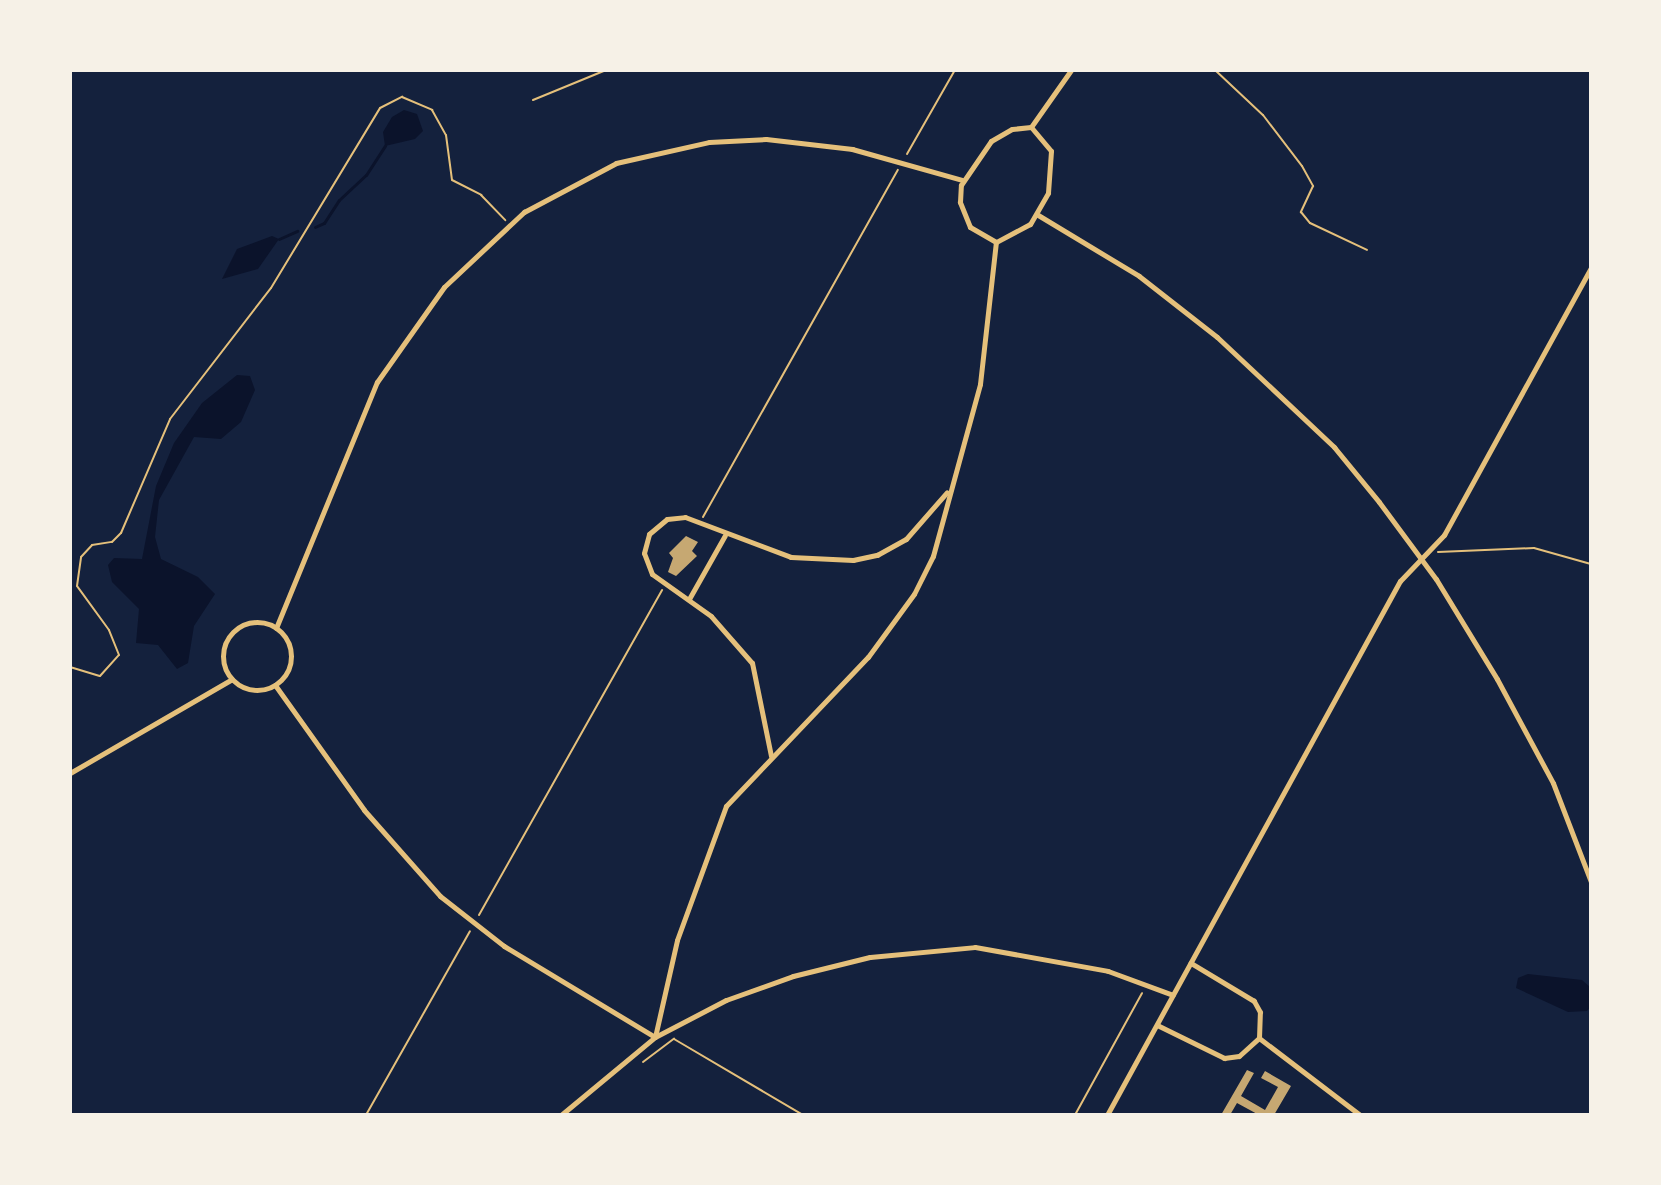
<!DOCTYPE html>
<html>
<head>
<meta charset="utf-8">
<style>
  body { margin:0 }
  #map { position:relative; width:1661px; height:1185px; overflow:hidden; background:#14213d; font-family:"Source Sans 3",sans-serif }
  div>[style] { position:absolute }
  .water>* { inset:0; background:#0b132b }
  .stream>* { height:3px; margin:-1.5px; padding:0 1.5px; transform-origin:1.5px; border-radius:1.5px; background:#0b132b }
  .building>* { inset:0; background:#c6a872 }
  .path>* { height:2px; margin:-1px; padding:0 1px; transform-origin:1px; border-radius:1px; background:#e5c07b }
  .minor>* { height:5px; margin:-2.5px; padding:0 2.5px; transform-origin:2.5px; border-radius:2.5px; background:#e5c07b }
  .minor>.ring { margin:-2.5px; padding:0; box-sizing:content-box; background:none; border:5px solid #e5c07b; border-radius:50% }
  span { translate:-50% -50%; white-space:nowrap; text-align:center; line-height:1.15; -webkit-text-stroke:7px #f6f1e7; paint-order:stroke }
  .frame { position:absolute; inset:0; border:72px solid #f6f1e7; pointer-events:none }
</style>
</head>
<body>
<div id="map">
  <div class="water">
    <i style="clip-path:polygon(404px 110px,417px 114px,423px 131px,415px 139px,385px 146px,383px 132px,392px 117px)"></i>
    <i style="clip-path:polygon(272px 236px,279px 239px,258px 269px,222px 279px,237px 249px)"></i>
    <i style="clip-path:polygon(237px 375px,250px 376px,255px 390px,241px 422px,221px 439px,194px 437px,159px 500px,155px 537px,161px 559px,198px 577px,215px 594px,194px 626px,188px 663px,177px 669px,158px 645px,136px 643px,139px 609px,112px 582px,108px 565px,114px 558px,142px 559px,156px 486px,174px 443px,202px 403px)"></i>
    <i style="clip-path:polygon(1528px 974px,1582px 980px,1591px 988px,1591px 1006px,1587px 1011px,1568px 1012px,1516px 988px,1518px 978px)"></i>
  </div>
  <div class="stream">
    <i style="left:315px;top:227px;width:10px;rotate:-24deg"></i>
    <i style="left:324px;top:223px;width:27px;rotate:-57deg"></i>
    <i style="left:339px;top:200px;width:37px;rotate:-43deg"></i>
    <i style="left:366px;top:175px;width:35px;rotate:-57deg"></i>
    <i style="left:279px;top:239px;width:20px;rotate:-24deg"></i>
  </div>
  <div class="building">
    <i style="clip-path:polygon(686px 536px,698px 542px,692px 551px,697px 556px,676px 576px,668px 572px,673px 558px,669px 553px)"></i>
    <i style="clip-path:polygon(1247px 1070px,1254px 1073px,1241px 1096px,1265px 1110px,1278px 1087px,1261px 1078px,1265px 1071px,1291px 1086px,1274px 1115px,1259px 1115px,1237px 1103px,1230px 1115px,1221px 1115px)"></i>
  </div>
  <div class="path">
    <i style="left:1215px;top:70px;width:66px;rotate:43.2deg"></i>
    <i style="left:1263px;top:115px;width:64px;rotate:52.6deg"></i>
    <i style="left:1302px;top:166px;width:23px;rotate:61deg"></i>
    <i style="left:1313px;top:186px;width:29px;rotate:115deg"></i>
    <i style="left:1301px;top:212px;width:14px;rotate:51deg"></i>
    <i style="left:1310px;top:223px;width:63px;rotate:25.3deg"></i>
    <i style="left:533px;top:100px;width:79px;rotate:-22.3deg"></i>
    <i style="left:907px;top:154px;width:97px;rotate:-60.3deg"></i>
    <i style="left:703px;top:517px;width:398px;rotate:-60.7deg"></i>
    <i style="left:1438px;top:552px;width:96px;rotate:-2.4deg"></i>
    <i style="left:1534px;top:548px;width:59px;rotate:15.7deg"></i>
    <i style="left:70px;top:667px;width:31px;rotate:17deg"></i>
    <i style="left:100px;top:676px;width:28px;rotate:-48deg"></i>
    <i style="left:119px;top:655px;width:27px;rotate:-112deg"></i>
    <i style="left:109px;top:630px;width:54px;rotate:-126deg"></i>
    <i style="left:77px;top:586px;width:29px;rotate:-82deg"></i>
    <i style="left:81px;top:557px;width:16px;rotate:-47deg"></i>
    <i style="left:92px;top:545px;width:20px;rotate:-9deg"></i>
    <i style="left:112px;top:542px;width:13px;rotate:-45deg"></i>
    <i style="left:121px;top:533px;width:124px;rotate:-66.7deg"></i>
    <i style="left:170px;top:419px;width:165px;rotate:-52.4deg"></i>
    <i style="left:271px;top:288px;width:210px;rotate:-58.8deg"></i>
    <i style="left:380px;top:108px;width:25px;rotate:-27deg"></i>
    <i style="left:402px;top:97px;width:33px;rotate:23deg"></i>
    <i style="left:432px;top:110px;width:29px;rotate:61deg"></i>
    <i style="left:446px;top:135px;width:45px;rotate:82.4deg"></i>
    <i style="left:452px;top:180px;width:33px;rotate:27deg"></i>
    <i style="left:481px;top:195px;width:35px;rotate:46deg"></i>
    <i style="left:479px;top:915px;width:373px;rotate:-60.6deg"></i>
    <i style="left:643px;top:1062px;width:39px;rotate:-37deg"></i>
    <i style="left:674px;top:1039px;width:150px;rotate:30.5deg"></i>
    <i style="left:366px;top:1115px;width:211px;rotate:-60.5deg"></i>
    <i style="left:1075px;top:1115px;width:139px;rotate:-61.2deg"></i>
  </div>
  <div class="minor">
    <i style="left:1031px;top:127px;width:31px;rotate:50deg"></i>
    <i style="left:1051px;top:151px;width:42px;rotate:94.1deg"></i>
    <i style="left:1048px;top:193px;width:36px;rotate:120deg"></i>
    <i style="left:1030px;top:224px;width:38px;rotate:152deg"></i>
    <i style="left:996px;top:242px;width:30px;rotate:-150deg"></i>
    <i style="left:970px;top:227px;width:27px;rotate:-112deg"></i>
    <i style="left:960px;top:202px;width:17px;rotate:-87deg"></i>
    <i style="left:961px;top:185px;width:53px;rotate:-55.7deg"></i>
    <i style="left:991px;top:141px;width:24px;rotate:-30deg"></i>
    <i style="left:1012px;top:129px;width:19px;rotate:-6deg"></i>
    <i style="left:1031px;top:127px;width:70px;rotate:-54.9deg"></i>
    <i style="left:1038px;top:215px;width:118px;rotate:31.1deg"></i>
    <i style="left:1139px;top:276px;width:99px;rotate:38deg"></i>
    <i style="left:1217px;top:337px;width:161px;rotate:43.2deg"></i>
    <i style="left:1334px;top:447px;width:71px;rotate:50.7deg"></i>
    <i style="left:1379px;top:502px;width:96px;rotate:53.5deg"></i>
    <i style="left:1436px;top:579px;width:117px;rotate:58.6deg"></i>
    <i style="left:1497px;top:679px;width:118px;rotate:61.7deg"></i>
    <i style="left:1553px;top:783px;width:106px;rotate:69deg"></i>
    <i style="left:689px;top:599px;width:73px;rotate:-60.6deg"></i>
    <i class="ring" style="left:223px;top:622px;width:63px;height:63px"></i>
    <i style="left:276px;top:628px;width:266px;rotate:-67.7deg"></i>
    <i style="left:377px;top:382px;width:116px;rotate:-54.8deg"></i>
    <i style="left:444px;top:287px;width:110px;rotate:-43.2deg"></i>
    <i style="left:524px;top:212px;width:104px;rotate:-28deg"></i>
    <i style="left:616px;top:163px;width:95px;rotate:-12.7deg"></i>
    <i style="left:709px;top:142px;width:57px;rotate:-3deg"></i>
    <i style="left:766px;top:139px;width:87px;rotate:6.6deg"></i>
    <i style="left:852px;top:149px;width:114px;rotate:15.7deg"></i>
    <i style="left:275px;top:685px;width:153px;rotate:54.5deg"></i>
    <i style="left:364px;top:810px;width:115px;rotate:48.5deg"></i>
    <i style="left:440px;top:896px;width:81px;rotate:38deg"></i>
    <i style="left:504px;top:946px;width:176px;rotate:31.1deg"></i>
    <i style="left:771px;top:756px;width:95px;rotate:-101.5deg"></i>
    <i style="left:752px;top:663px;width:62px;rotate:-131.1deg"></i>
    <i style="left:711px;top:616px;width:72px;rotate:-144.6deg"></i>
    <i style="left:652px;top:574px;width:22px;rotate:-111deg"></i>
    <i style="left:644px;top:553px;width:20px;rotate:-75deg"></i>
    <i style="left:649px;top:534px;width:23px;rotate:-40deg"></i>
    <i style="left:667px;top:519px;width:18px;rotate:-6deg"></i>
    <i style="left:685px;top:517px;width:113px;rotate:20.7deg"></i>
    <i style="left:791px;top:557px;width:62px;rotate:2.8deg"></i>
    <i style="left:853px;top:560px;width:25px;rotate:-12deg"></i>
    <i style="left:877px;top:555px;width:33px;rotate:-29deg"></i>
    <i style="left:906px;top:539px;width:62px;rotate:-48.9deg"></i>
    <i style="left:70px;top:773px;width:187px;rotate:-30.1deg"></i>
    <i style="left:1157px;top:1025px;width:75px;rotate:26.2deg"></i>
    <i style="left:1224px;top:1058px;width:15px;rotate:-8deg"></i>
    <i style="left:1239px;top:1056px;width:27px;rotate:-42deg"></i>
    <i style="left:1259px;top:1038px;width:26px;rotate:-88deg"></i>
    <i style="left:1260px;top:1012px;width:13px;rotate:-119deg"></i>
    <i style="left:1254px;top:1001px;width:74px;rotate:-148.9deg"></i>
    <i style="left:655px;top:1037px;width:99px;rotate:-77.2deg"></i>
    <i style="left:677px;top:940px;width:143px;rotate:-69.9deg"></i>
    <i style="left:726px;top:806px;width:206px;rotate:-46.4deg"></i>
    <i style="left:868px;top:657px;width:78px;rotate:-53.9deg"></i>
    <i style="left:914px;top:594px;width:42px;rotate:-63.4deg"></i>
    <i style="left:933px;top:556px;width:178px;rotate:-74.7deg"></i>
    <i style="left:980px;top:384px;width:143px;rotate:-83.6deg"></i>
    <i style="left:1259px;top:1038px;width:127px;rotate:37.3deg"></i>
    <i style="left:561px;top:1115px;width:122px;rotate:-39.7deg"></i>
    <i style="left:655px;top:1037px;width:80px;rotate:-27.5deg"></i>
    <i style="left:726px;top:1000px;width:71px;rotate:-19.7deg"></i>
    <i style="left:793px;top:976px;width:79px;rotate:-13.9deg"></i>
    <i style="left:870px;top:957px;width:105px;rotate:-5.4deg"></i>
    <i style="left:975px;top:947px;width:135px;rotate:10.2deg"></i>
    <i style="left:1108px;top:971px;width:69px;rotate:20.3deg"></i>
    <i style="left:1107px;top:1115px;width:609px;rotate:-61.25deg"></i>
    <i style="left:1400px;top:581px;width:64px;rotate:-46.3deg"></i>
    <i style="left:1444px;top:535px;width:305px;rotate:-61.2deg"></i>
  </div>
  <div class="frame"></div>
</div>
</body>
</html>
